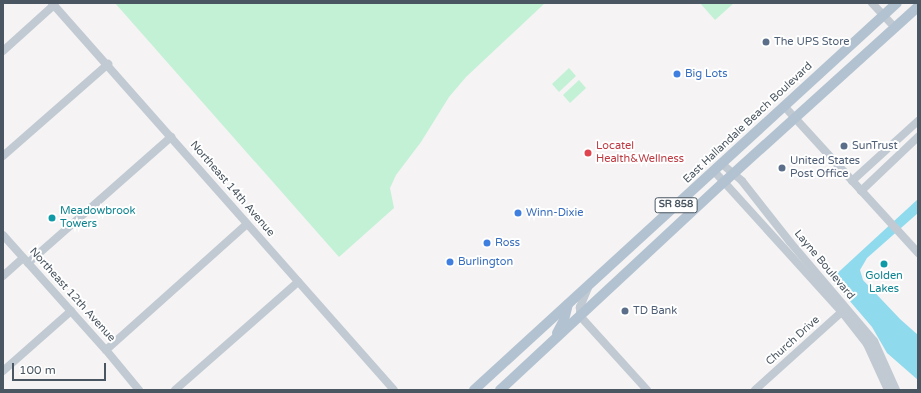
<!DOCTYPE html>
<html>
<head>
<meta charset="utf-8">
<style>
  body { margin:0 }
  #map { position:relative; width:921px; height:393px; overflow:hidden; background:#f5f3f3; font-family:"Varela Round",sans-serif }
  div>[style] { position:absolute }
  .green>* { inset:0; background:#c3f1d5 }
  .water>* { inset:0; background:#90daee }
  .minor>* { height:8px; margin:-4px; padding:0 4px; transform-origin:4px; border-radius:4px; background:#c1cad2 }
  .major>* { height:10px; margin:-5px; padding:0 5px; transform-origin:5px; border-radius:5px; background:#b3c2d1 }
  .dots>* { width:11px; height:11px; translate:-50% -50%; box-sizing:border-box; border:2px solid #fff; border-radius:50% }
  span { translate:-50% -50%; white-space:nowrap; text-align:center; line-height:1.15; -webkit-text-stroke:4px #fff; paint-order:stroke }
  .shield-label span { padding:1px 3px; background:#fff; border:1px solid; border-radius:3px; -webkit-text-stroke-width:0 }
  .shield-label { font-size:10px; color:#4a5661; font-weight:700 }
  .service-label { font-size:11px; color:#4e5e75 }
  .left { translate:0 -50%; text-align:left }
  .shop-label { font-size:11px; color:#366cbe }
  .street-label { font-size:11px; color:#4a5661 }
  .health-label { font-size:11px; color:#be3a42 }
  .culture-label { font-size:11px; color:#0d838f }
  .frame { position:absolute; inset:0; border:4px solid #4a5661; pointer-events:none }
  .scale { position:absolute; left:12px; top:363px; width:94px; height:18px; box-sizing:border-box; border:2px solid #4a5661; border-top:0; padding-left:5px; font-size:12px; line-height:14px; white-space:nowrap; color:#4a5661; -webkit-text-stroke:3px #fff; paint-order:stroke }
</style>
</head>
<body>
<div id="map">
  <div class="green">
    <i style="clip-path:polygon(115px 3px,545px 3px,466px 77px,449px 97px,421px 142px,396px 175px,390px 188px,394px 208px,339px 257px)"></i>
    <i style="clip-path:polygon(700px 3px,734px 3px,715px 20px)"></i>
    <i style="clip-path:polygon(569px 68px,576px 76px,559px 92px,552px 84px)"></i>
    <i style="clip-path:polygon(579px 80px,586px 88px,570px 103px,563px 95px)"></i>
  </div>
  <div class="water">
    <i style="clip-path:polygon(918px 199px,918px 213px,867px 258px,860px 270px,863px 280px,900px 319px,918px 335px,918px 380px,887px 353px,872px 327px,831px 279px)"></i>
  </div>
  <div class="minor">
    <i style="left:52px;top:3px;width:516px;rotate:48.53deg"></i>
    <i style="left:872px;top:3px;width:34px;rotate:47deg"></i>
    <i style="left:3px;top:51px;width:69px;rotate:-42deg"></i>
    <i style="left:784px;top:106px;width:199px;rotate:47.6deg"></i>
    <i style="left:3px;top:156px;width:140px;rotate:-41.2deg"></i>
    <i style="left:722px;top:164px;width:26px;rotate:40deg"></i>
    <i style="left:742px;top:181px;width:78px;rotate:51.8deg"></i>
    <i style="left:790px;top:242px;width:130px;rotate:49.7deg"></i>
    <i style="left:874px;top:341px;width:54px;rotate:65.8deg"></i>
    <i style="left:714px;top:171px;width:190px;rotate:47.8deg"></i>
    <i style="left:842px;top:312px;width:41px;rotate:52deg"></i>
    <i style="left:867px;top:344px;width:51px;rotate:65.5deg"></i>
    <i style="left:852px;top:181px;width:89px;rotate:-42.3deg"></i>
    <i style="left:861px;top:191px;width:79px;rotate:-43.5deg"></i>
    <i style="left:3px;top:235px;width:154px;rotate:48.2deg"></i>
    <i style="left:106px;top:350px;width:52px;rotate:50.5deg"></i>
    <i style="left:28px;top:263px;width:191px;rotate:-41.4deg"></i>
    <i style="left:3px;top:276px;width:27px;rotate:-42deg"></i>
    <i style="left:588px;top:288px;width:21px;rotate:113deg"></i>
    <i style="left:580px;top:307px;width:9px;rotate:90deg"></i>
    <i style="left:580px;top:316px;width:100px;rotate:47.8deg"></i>
    <i style="left:106px;top:350px;width:189px;rotate:-41.8deg"></i>
    <i style="left:3px;top:371px;width:91px;rotate:-41.4deg"></i>
    <i style="left:175px;top:390px;width:164px;rotate:-41.3deg"></i>
    <i style="left:755px;top:390px;width:121px;rotate:-42deg"></i>
  </div>
  <div class="major">
    <i style="left:557px;top:333px;width:15px;rotate:-62deg"></i>
    <i style="left:564px;top:320px;width:16px;rotate:-76deg"></i>
    <i style="left:474px;top:390px;width:573px;rotate:-42.46deg"></i>
    <i style="left:500px;top:390px;width:306px;rotate:-42.9deg"></i>
    <i style="left:724px;top:182px;width:261px;rotate:-42.1deg"></i>
  </div>
  <div class="dots">
    <i style="left:766px;top:42px;background:#5c6f8a"></i>
    <i style="left:677px;top:74px;background:#3f7fe0"></i>
    <i style="left:844px;top:146px;background:#5c6f8a"></i>
    <i style="left:588px;top:153px;background:#e0444e"></i>
    <i style="left:782px;top:168px;background:#5c6f8a"></i>
    <i style="left:518px;top:213px;background:#3f7fe0"></i>
    <i style="left:52px;top:218px;background:#0f9aa8"></i>
    <i style="left:487px;top:243px;background:#3f7fe0"></i>
    <i style="left:450px;top:262px;background:#3f7fe0"></i>
    <i style="left:884px;top:264px;background:#0f9aa8"></i>
    <i style="left:625px;top:311px;background:#5c6f8a"></i>
  </div>
  <div class="shield-label">
    <span style="left:676px;top:205px">SR 858</span>
  </div>
  <div class="service-label">
    <span class="left" style="left:774px;top:42px">The UPS Store</span>
    <span class="left" style="left:852px;top:146px">SunTrust</span>
    <span class="left" style="left:790px;top:168px">United States<br>Post Office</span>
    <span class="left" style="left:633px;top:311px">TD Bank</span>
  </div>
  <div class="shop-label">
    <span class="left" style="left:685px;top:74px">Big Lots</span>
    <span class="left" style="left:526px;top:213px">Winn-Dixie</span>
    <span class="left" style="left:495px;top:243px">Ross</span>
    <span class="left" style="left:458px;top:262px">Burlington</span>
  </div>
  <div class="street-label">
    <span style="left:748px;top:123px;rotate:-43deg">East Hallandale Beach Boulevard</span>
    <span style="left:232px;top:189px;rotate:49deg">Northeast 14th Avenue</span>
    <span style="left:824px;top:265px;rotate:50deg">Layne Boulevard</span>
    <span style="left:72px;top:295px;rotate:48deg">Northeast 12th Avenue</span>
    <span style="left:793px;top:341px;rotate:-42deg">Church Drive</span>
  </div>
  <div class="health-label">
    <span class="left" style="left:596px;top:153px">Locatel<br>Health&amp;Wellness</span>
  </div>
  <div class="culture-label">
    <span class="left" style="left:60px;top:218px">Meadowbrook<br>Towers</span>
    <span style="left:884px;top:283px">Golden<br>Lakes</span>
  </div>
  <div class="frame"></div>
  <div class="scale">100 m</div>
</div>
</body>
</html>
